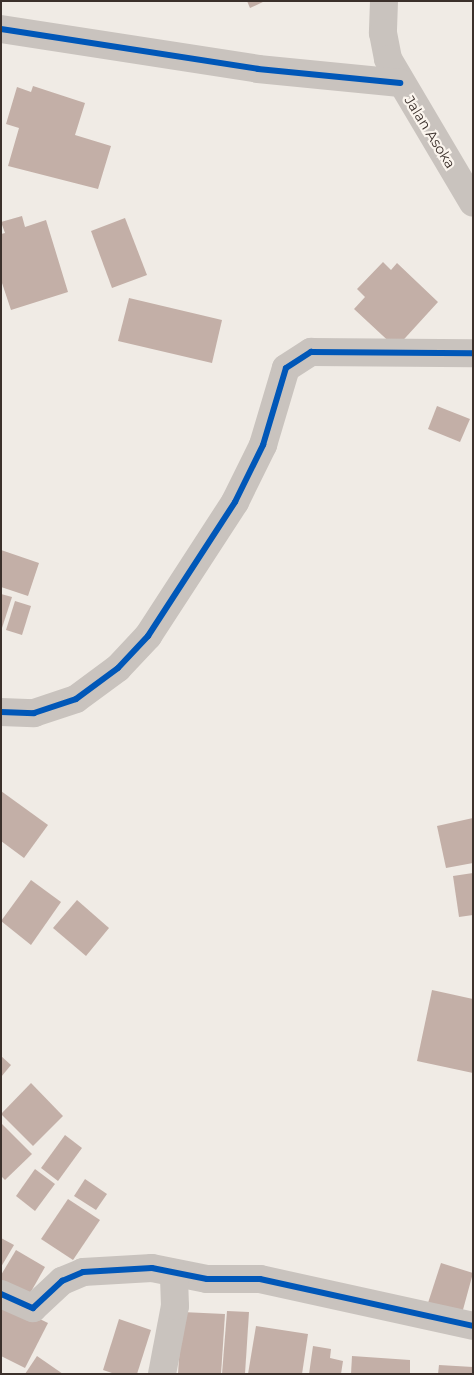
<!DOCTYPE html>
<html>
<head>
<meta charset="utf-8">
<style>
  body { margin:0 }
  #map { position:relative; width:474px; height:1375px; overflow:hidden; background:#f0ebe5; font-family:Montserrat,sans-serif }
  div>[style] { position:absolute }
  .building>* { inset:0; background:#c3afa7 }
  .street>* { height:28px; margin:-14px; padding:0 14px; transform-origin:14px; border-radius:14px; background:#c9c3be }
  .cycleway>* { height:6px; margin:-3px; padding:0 3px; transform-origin:3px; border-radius:3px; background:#0057b8 }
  span { translate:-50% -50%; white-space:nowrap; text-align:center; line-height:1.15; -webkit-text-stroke:4.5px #fbf5ee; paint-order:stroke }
  .street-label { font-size:14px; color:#3b302b }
  .frame { position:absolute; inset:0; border:2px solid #3b302b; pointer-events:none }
</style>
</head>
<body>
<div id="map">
  <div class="building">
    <i style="clip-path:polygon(247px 1px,265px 1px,250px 8px)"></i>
    <i style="clip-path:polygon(33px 86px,85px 103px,75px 135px,111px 146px,98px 189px,8px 166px,19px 128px,6px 124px,17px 87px,31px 92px)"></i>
    <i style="clip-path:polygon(22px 216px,25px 227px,46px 220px,68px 292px,11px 310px,1px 280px,1px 234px,5px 233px,1px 222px)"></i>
    <i style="clip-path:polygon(125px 218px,147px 275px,112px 288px,91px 231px)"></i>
    <i style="clip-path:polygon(383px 262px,391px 270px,397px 263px,438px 302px,396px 348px,354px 309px,365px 297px,357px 289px)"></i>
    <i style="clip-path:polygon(129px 298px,222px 320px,212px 363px,118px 341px)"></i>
    <i style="clip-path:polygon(437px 406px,470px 419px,460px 442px,428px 429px)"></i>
    <i style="clip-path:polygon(1px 550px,39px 563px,28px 596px,1px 587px)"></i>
    <i style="clip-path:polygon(1px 594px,12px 597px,2px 628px,1px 628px)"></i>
    <i style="clip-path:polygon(15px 601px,31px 606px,22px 635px,6px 630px)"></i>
    <i style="clip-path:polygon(1px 791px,48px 825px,24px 858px,1px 841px)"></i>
    <i style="clip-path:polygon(473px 818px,473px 863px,446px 868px,437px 826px)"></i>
    <i style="clip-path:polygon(473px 873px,473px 915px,459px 917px,453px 876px)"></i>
    <i style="clip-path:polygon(31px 880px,61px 902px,31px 945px,1px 921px)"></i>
    <i style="clip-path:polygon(77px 900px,109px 928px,86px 956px,53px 928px)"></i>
    <i style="clip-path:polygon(432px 990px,473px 999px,473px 1073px,417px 1061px)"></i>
    <i style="clip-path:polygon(1px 1056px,11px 1065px,1px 1077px)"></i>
    <i style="clip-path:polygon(31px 1083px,63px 1116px,33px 1146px,1px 1114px)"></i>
    <i style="clip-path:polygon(1px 1123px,32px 1154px,5px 1180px,1px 1176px)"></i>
    <i style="clip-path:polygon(65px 1135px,82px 1148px,58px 1181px,41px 1168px)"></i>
    <i style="clip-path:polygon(35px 1169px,55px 1184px,35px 1211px,16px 1196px)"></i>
    <i style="clip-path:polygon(85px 1179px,107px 1194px,96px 1210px,74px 1196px)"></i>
    <i style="clip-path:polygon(68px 1199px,100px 1220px,73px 1260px,41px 1239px)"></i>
    <i style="clip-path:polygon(1px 1238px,14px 1245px,1px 1267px)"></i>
    <i style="clip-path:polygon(16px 1250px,45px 1267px,24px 1304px,1px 1291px,1px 1275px)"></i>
    <i style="clip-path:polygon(441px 1263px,473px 1273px,461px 1317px,427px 1306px)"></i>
    <i style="clip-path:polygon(1px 1300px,48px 1323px,25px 1368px,1px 1356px)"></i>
    <i style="clip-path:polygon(227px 1311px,249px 1312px,245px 1374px,222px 1374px)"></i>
    <i style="clip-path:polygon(182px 1312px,225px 1314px,221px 1374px,178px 1374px)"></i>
    <i style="clip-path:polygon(119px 1319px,151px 1330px,137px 1374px,115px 1374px,103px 1370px)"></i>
    <i style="clip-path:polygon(256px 1326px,308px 1334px,302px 1374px,248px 1374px)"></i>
    <i style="clip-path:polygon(313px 1346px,331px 1349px,330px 1358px,343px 1361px,341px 1374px,309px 1374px)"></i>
    <i style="clip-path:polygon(37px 1356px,63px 1374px,25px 1374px)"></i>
    <i style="clip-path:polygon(352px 1356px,410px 1360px,410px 1374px,351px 1374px)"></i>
    <i style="clip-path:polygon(439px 1365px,473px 1367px,473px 1374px,438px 1374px)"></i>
  </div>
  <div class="street">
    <i style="left:384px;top:1px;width:32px;rotate:92deg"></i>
    <i style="left:383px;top:33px;width:26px;rotate:79deg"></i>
    <i style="left:388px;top:59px;width:167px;rotate:59.4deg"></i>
    <i style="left:1px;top:29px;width:260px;rotate:8.8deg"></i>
    <i style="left:258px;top:69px;width:143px;rotate:5.6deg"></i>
    <i style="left:1px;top:712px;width:33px;rotate:2deg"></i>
    <i style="left:34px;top:713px;width:44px;rotate:-18.4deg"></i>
    <i style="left:76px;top:699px;width:52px;rotate:-36.4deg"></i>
    <i style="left:118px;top:668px;width:44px;rotate:-46.8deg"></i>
    <i style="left:148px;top:636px;width:160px;rotate:-57deg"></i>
    <i style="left:235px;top:502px;width:64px;rotate:-63.8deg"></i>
    <i style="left:263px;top:445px;width:80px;rotate:-73.4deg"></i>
    <i style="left:286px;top:368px;width:30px;rotate:-33deg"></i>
    <i style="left:311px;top:352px;width:162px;rotate:0.4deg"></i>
    <i style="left:1px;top:1294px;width:35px;rotate:24deg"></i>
    <i style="left:33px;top:1308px;width:40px;rotate:-43deg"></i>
    <i style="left:62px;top:1281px;width:23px;rotate:-23deg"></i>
    <i style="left:83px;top:1272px;width:69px;rotate:-3.3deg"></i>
    <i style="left:152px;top:1268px;width:56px;rotate:11.3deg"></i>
    <i style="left:207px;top:1279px;width:53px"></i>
    <i style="left:260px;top:1279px;width:218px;rotate:12.4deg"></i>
    <i style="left:162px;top:1374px;width:69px;rotate:-79.2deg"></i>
    <i style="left:175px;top:1306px;width:33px;rotate:-92deg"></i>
  </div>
  <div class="cycleway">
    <i style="left:1px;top:29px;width:260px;rotate:8.8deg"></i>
    <i style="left:258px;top:69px;width:143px;rotate:5.6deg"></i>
    <i style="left:1px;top:712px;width:33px;rotate:2deg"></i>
    <i style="left:34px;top:713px;width:44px;rotate:-18.4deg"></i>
    <i style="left:76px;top:699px;width:52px;rotate:-36.4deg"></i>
    <i style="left:118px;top:668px;width:44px;rotate:-46.8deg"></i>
    <i style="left:148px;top:636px;width:160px;rotate:-57deg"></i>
    <i style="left:235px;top:502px;width:64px;rotate:-63.8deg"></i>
    <i style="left:263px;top:445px;width:80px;rotate:-73.4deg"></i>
    <i style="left:286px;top:368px;width:30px;rotate:-33deg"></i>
    <i style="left:311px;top:352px;width:162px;rotate:0.4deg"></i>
    <i style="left:1px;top:1294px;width:35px;rotate:24deg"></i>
    <i style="left:33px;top:1308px;width:40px;rotate:-43deg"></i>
    <i style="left:62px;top:1281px;width:23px;rotate:-23deg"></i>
    <i style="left:83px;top:1272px;width:69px;rotate:-3.3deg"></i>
    <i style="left:152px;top:1268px;width:56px;rotate:11.3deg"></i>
    <i style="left:207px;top:1279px;width:53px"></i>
    <i style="left:260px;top:1279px;width:218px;rotate:12.4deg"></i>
  </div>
  <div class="street-label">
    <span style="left:430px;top:132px;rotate:58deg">Jalan Asoka</span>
  </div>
  <div class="frame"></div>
</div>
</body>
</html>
